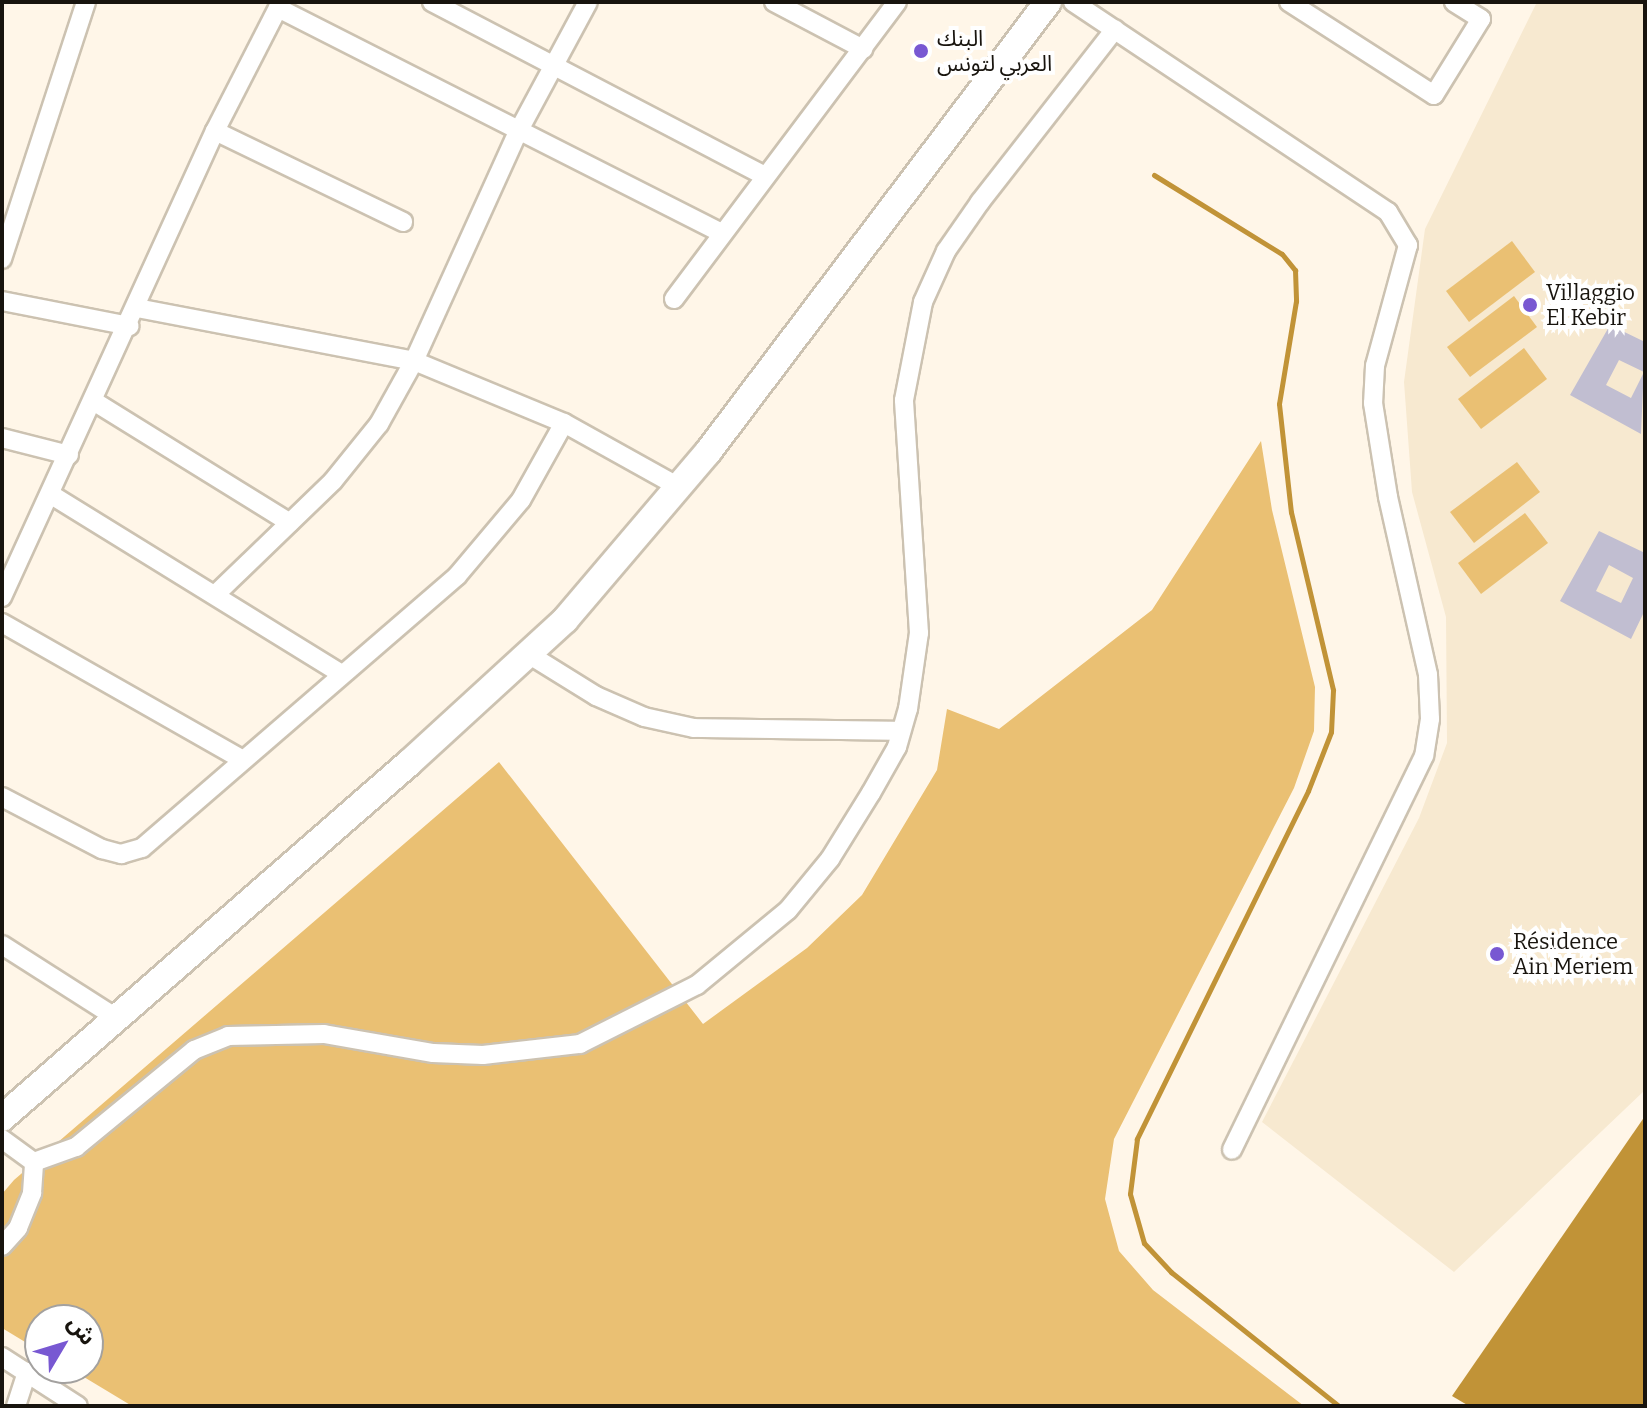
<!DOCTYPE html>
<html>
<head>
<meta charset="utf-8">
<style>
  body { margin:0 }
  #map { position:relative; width:1647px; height:1408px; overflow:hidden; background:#fff6e8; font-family:Bitter,"Noto Sans Arabic",serif }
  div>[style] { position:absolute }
  .built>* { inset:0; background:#f7e9d0 }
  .green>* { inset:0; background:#eac073 }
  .water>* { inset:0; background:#c19337 }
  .stream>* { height:5px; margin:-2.5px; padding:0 2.5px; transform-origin:2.5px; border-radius:2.5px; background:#c19337 }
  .building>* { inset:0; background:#c1bed1 }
  .roads { filter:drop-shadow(2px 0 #ccc2b1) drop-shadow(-2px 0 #ccc2b1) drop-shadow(0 2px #ccc2b1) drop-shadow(0 -2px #ccc2b1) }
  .street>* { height:18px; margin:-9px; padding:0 9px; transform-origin:9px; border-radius:9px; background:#fff }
  .secondary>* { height:26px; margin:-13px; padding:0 13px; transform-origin:13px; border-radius:13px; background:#fff }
  .dots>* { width:22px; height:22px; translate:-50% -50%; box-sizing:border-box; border:4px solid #fff; border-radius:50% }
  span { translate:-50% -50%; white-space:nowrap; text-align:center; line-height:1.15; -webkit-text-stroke:8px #fff; paint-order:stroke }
  .poi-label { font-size:22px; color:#18140e }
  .left { translate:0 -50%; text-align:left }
  .frame { position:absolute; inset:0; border:4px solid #18140e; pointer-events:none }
  .north { position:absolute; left:24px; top:1304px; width:80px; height:80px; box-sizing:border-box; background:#fff; border:2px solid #a3a19f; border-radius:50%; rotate:52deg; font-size:22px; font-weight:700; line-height:32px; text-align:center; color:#18140e }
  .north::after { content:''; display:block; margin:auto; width:28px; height:36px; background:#7858d2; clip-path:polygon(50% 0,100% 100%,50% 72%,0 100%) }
</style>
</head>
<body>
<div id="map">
  <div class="built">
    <i style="clip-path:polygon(1537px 2px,1645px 2px,1645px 1090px,1454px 1272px,1262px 1122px,1419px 818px,1447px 743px,1446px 617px,1412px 492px,1404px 382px,1425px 229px)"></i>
  </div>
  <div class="green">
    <i style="clip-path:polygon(1512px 241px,1535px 272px,1469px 322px,1446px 291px)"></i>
    <i style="clip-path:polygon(1514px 296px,1537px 327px,1470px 377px,1447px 347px)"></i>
    <i style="clip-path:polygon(1524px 348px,1547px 379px,1481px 429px,1458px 399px)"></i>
    <i style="clip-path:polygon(1261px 441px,1272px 510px,1315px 687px,1314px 731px,1294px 788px,1114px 1139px,1105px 1199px,1119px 1251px,1153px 1290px,1304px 1406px,132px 1406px,69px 1368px,88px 1368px,88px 1320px,40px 1320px,40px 1351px,2px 1328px,2px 1194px,14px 1180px,499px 762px,703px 1024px,807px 948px,862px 895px,937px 770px,947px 709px,999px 729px,1152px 610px)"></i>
    <i style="clip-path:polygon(1517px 462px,1540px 492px,1474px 543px,1450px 512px)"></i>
    <i style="clip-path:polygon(1525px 513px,1548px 543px,1481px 594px,1458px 563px)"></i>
  </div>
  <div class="water">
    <i style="clip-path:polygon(1645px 1116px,1645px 1406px,1469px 1406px,1452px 1396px)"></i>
  </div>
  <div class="stream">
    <i style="left:1154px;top:175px;width:150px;rotate:31.7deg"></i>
    <i style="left:1282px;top:254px;width:21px;rotate:51deg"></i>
    <i style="left:1295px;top:270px;width:31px;rotate:88deg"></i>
    <i style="left:1296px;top:301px;width:104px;rotate:99.4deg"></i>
    <i style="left:1279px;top:404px;width:109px;rotate:83.7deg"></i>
    <i style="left:1291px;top:512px;width:183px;rotate:76.7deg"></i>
    <i style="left:1333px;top:690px;width:42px;rotate:92.7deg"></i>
    <i style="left:1331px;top:732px;width:63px;rotate:111.3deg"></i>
    <i style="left:1308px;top:791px;width:388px;rotate:116.2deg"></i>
    <i style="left:1137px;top:1139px;width:55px;rotate:97.3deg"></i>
    <i style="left:1130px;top:1194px;width:51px;rotate:74.1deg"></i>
    <i style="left:1144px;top:1243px;width:40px;rotate:47deg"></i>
    <i style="left:1171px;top:1272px;width:215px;rotate:38.6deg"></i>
  </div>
  <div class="building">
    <i style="clip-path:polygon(evenodd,1610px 325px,1645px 342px,1641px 434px,1570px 395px,1610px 325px,1619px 360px,1644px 372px,1631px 398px,1606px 385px,1619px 360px)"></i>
    <i style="clip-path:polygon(evenodd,1599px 531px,1645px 553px,1645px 610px,1631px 639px,1560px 601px,1599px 531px,1609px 565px,1633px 578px,1621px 603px,1596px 591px,1609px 565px)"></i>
  </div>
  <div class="roads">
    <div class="street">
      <i style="left:432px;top:2px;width:373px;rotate:27.6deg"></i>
      <i style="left:774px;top:2px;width:101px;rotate:27.8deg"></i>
      <i style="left:1073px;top:2px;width:379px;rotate:33.7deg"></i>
      <i style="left:1388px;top:212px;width:39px;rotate:59deg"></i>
      <i style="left:1408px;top:245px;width:125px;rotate:105.3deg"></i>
      <i style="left:1375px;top:366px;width:37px;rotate:93deg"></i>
      <i style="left:1373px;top:403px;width:95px;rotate:80.9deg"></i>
      <i style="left:1388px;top:497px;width:182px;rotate:77.3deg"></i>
      <i style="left:1428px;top:675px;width:44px;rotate:87.4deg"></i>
      <i style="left:1430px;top:719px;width:37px;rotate:99deg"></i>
      <i style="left:1424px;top:756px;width:438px;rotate:116deg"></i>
      <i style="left:1289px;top:2px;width:172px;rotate:32.7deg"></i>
      <i style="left:1434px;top:95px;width:89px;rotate:-58.3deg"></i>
      <i style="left:1481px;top:19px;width:32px;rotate:-148deg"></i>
      <i style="left:278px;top:8px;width:498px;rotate:26.9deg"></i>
      <i style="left:215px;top:131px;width:209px;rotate:25.8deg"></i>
      <i style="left:2px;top:259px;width:270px;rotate:-71.9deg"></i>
      <i style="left:674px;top:299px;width:371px;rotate:-53.1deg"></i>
      <i style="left:2px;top:301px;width:130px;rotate:11.1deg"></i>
      <i style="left:137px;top:308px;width:282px;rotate:10.8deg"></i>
      <i style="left:414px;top:361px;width:162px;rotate:22.5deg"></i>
      <i style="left:564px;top:423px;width:132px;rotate:29.1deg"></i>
      <i style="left:95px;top:402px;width:229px;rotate:31.8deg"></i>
      <i style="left:2px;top:438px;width:69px;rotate:14.2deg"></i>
      <i style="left:50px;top:494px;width:341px;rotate:31.7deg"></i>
      <i style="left:217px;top:593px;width:161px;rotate:-44deg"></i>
      <i style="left:333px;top:481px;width:73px;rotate:-51.1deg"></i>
      <i style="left:379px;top:424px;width:72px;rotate:-60.9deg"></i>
      <i style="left:414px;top:361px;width:254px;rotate:-65.6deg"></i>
      <i style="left:519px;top:130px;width:145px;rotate:-61.7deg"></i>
      <i style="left:2px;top:597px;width:512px;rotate:-65.44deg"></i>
      <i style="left:215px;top:131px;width:145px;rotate:-62.9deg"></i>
      <i style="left:2px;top:623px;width:277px;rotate:29.6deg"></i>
      <i style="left:530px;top:655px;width:78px;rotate:31.8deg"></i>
      <i style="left:596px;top:696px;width:52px;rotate:23.6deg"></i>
      <i style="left:644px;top:717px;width:51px;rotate:12.4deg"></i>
      <i style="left:694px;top:728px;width:207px;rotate:0.8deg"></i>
      <i style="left:2px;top:797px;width:113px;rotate:27.5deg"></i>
      <i style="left:102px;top:849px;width:20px;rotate:15deg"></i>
      <i style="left:121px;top:854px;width:22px;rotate:-16deg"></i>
      <i style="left:142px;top:848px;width:416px;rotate:-40.8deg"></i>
      <i style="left:457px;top:576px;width:99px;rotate:-49.9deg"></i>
      <i style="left:521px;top:500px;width:88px;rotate:-60.8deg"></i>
      <i style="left:2px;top:945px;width:138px;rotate:32.5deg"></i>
      <i style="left:2px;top:1139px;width:39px;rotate:36deg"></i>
      <i style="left:34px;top:1162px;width:45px;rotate:-19.7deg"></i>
      <i style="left:76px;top:1147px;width:153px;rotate:-39.4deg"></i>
      <i style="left:194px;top:1050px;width:37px;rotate:-22deg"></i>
      <i style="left:228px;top:1036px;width:96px;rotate:-1.2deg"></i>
      <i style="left:324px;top:1034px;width:111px;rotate:9.9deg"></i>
      <i style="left:433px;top:1053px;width:50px;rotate:2.3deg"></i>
      <i style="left:483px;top:1055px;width:98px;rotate:-6.5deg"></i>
      <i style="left:580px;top:1044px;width:131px;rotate:-26.8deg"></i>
      <i style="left:697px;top:985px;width:118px;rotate:-39.5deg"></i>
      <i style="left:788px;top:910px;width:66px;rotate:-50.5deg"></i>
      <i style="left:830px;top:859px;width:78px;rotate:-58.2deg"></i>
      <i style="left:871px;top:793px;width:53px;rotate:-60.5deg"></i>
      <i style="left:897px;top:747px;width:40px;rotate:-74deg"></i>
      <i style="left:908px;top:709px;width:77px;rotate:-81.8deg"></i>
      <i style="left:919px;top:633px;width:233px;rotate:-93.7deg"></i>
      <i style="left:904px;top:400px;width:100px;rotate:-79deg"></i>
      <i style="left:923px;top:302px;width:56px;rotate:-65.7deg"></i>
      <i style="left:946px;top:251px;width:60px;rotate:-55.2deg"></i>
      <i style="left:980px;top:202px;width:219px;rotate:-52deg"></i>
      <i style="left:2px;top:1246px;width:24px;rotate:-48deg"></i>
      <i style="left:18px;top:1228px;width:38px;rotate:-68deg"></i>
      <i style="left:32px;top:1193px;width:31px;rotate:-86deg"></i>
      <i style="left:2px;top:1357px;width:90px;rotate:32.8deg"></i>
      <i style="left:16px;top:1406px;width:36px;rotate:-72deg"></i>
    </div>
    <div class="secondary">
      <i style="left:2px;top:1118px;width:540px;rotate:-41.1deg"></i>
      <i style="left:409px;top:763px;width:212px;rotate:-42.5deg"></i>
      <i style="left:565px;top:620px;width:221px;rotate:-49.6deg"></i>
      <i style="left:708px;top:452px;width:564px;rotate:-52.93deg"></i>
    </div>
  </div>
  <div class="dots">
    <i style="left:921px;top:51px;background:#7858d2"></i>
    <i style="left:1530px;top:305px;background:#7858d2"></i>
    <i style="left:1497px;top:954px;background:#7858d2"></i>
  </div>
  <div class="poi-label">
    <span class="left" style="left:937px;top:51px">البنك<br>العربي لتونس</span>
    <span class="left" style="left:1546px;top:305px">Villaggio<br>El Kebir</span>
    <span class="left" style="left:1513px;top:954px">Résidence<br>Ain Meriem</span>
  </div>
  <div class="frame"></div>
  <div class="north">ش</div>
</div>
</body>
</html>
